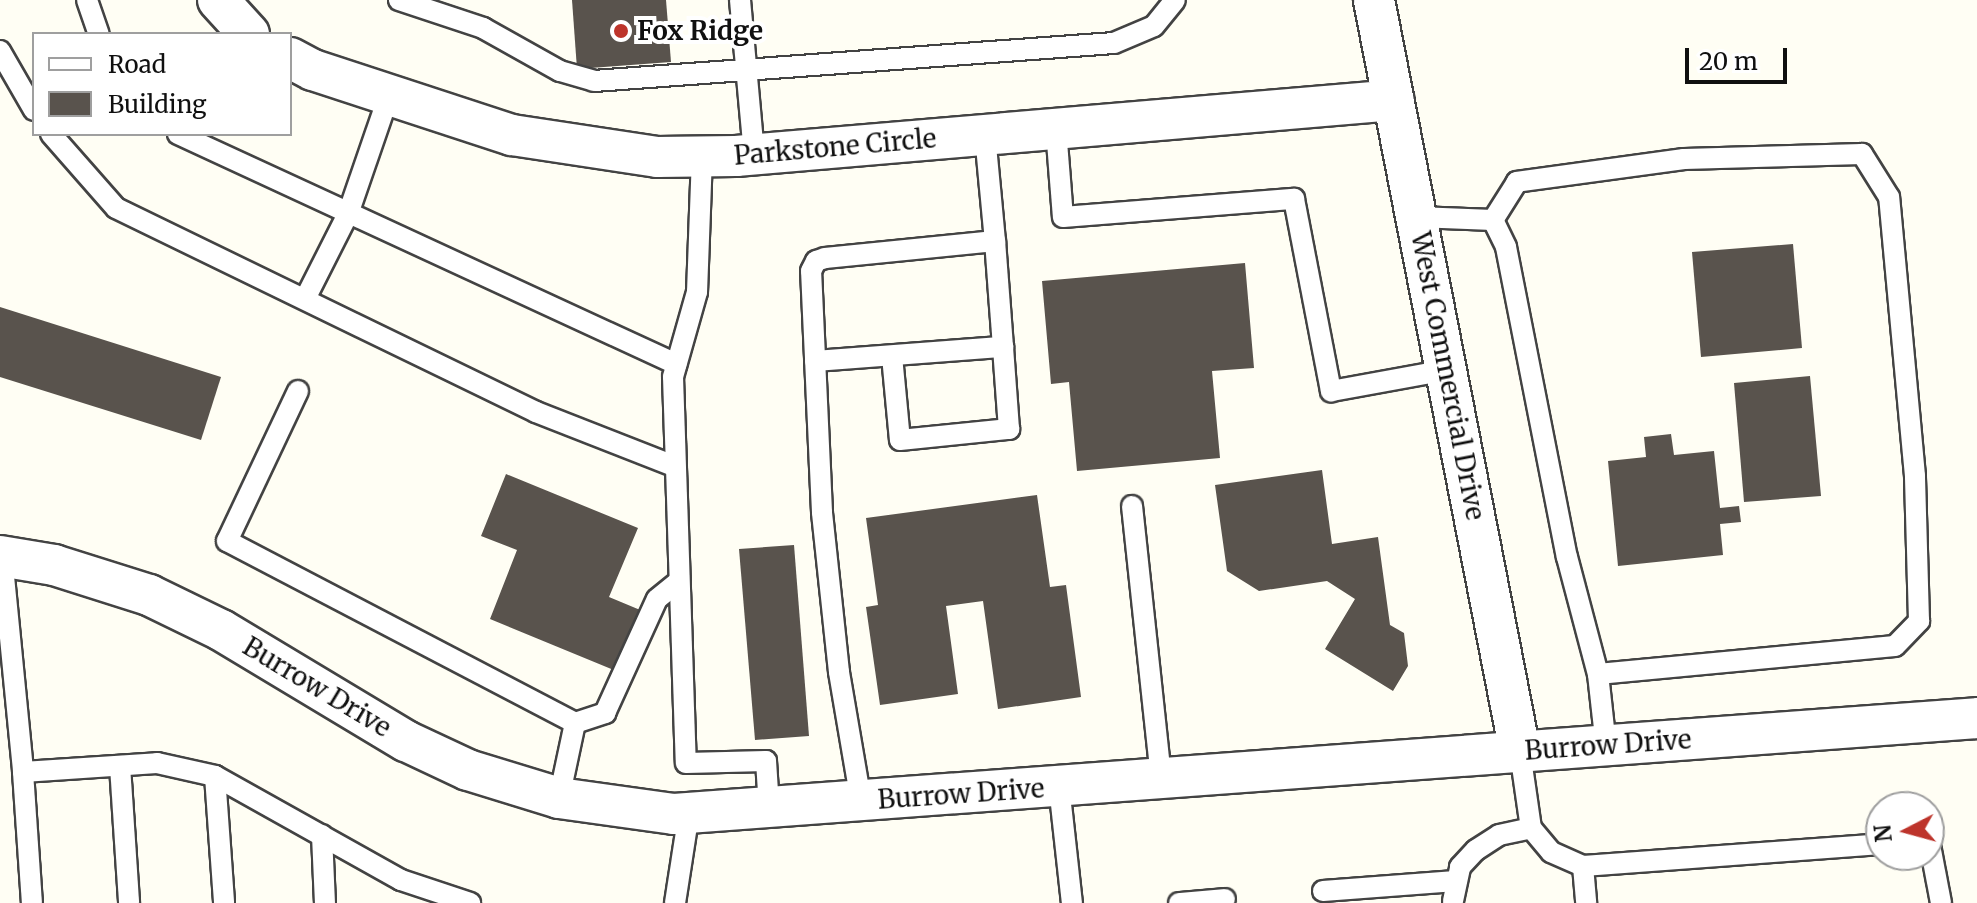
<!DOCTYPE html>
<html>
<head>
<meta charset="utf-8">
<style>
  body { margin:0 }
  #map { position:relative; width:1977px; height:903px; overflow:hidden; background:#fffef4; font-family:Merriweather,serif }
  div>[style] { position:absolute }
  .building>* { inset:0; background:#59534d }
  .roads { filter:drop-shadow(2px 0 #434343) drop-shadow(-2px 0 #434343) drop-shadow(0 2px #434343) drop-shadow(0 -2px #434343) }
  .lane>* { height:20px; margin:-10px; padding:0 10px; transform-origin:10px; border-radius:10px; background:#fff }
  .street>* { height:40px; margin:-20px; padding:0 20px; transform-origin:20px; border-radius:20px; background:#fff }
  .dots>* { width:22px; height:22px; translate:-50% -50%; box-sizing:border-box; border:4px solid #fff; border-radius:50% }
  span { translate:-50% -50%; white-space:nowrap; text-align:center; line-height:1.15; -webkit-text-stroke:8px #fff; paint-order:stroke }
  .poi-label { font-size:26px; color:#101010; font-weight:700 }
  .left { translate:0 -50%; text-align:left }
  .street-label { font-size:26px; color:#101010 }
  .legend { position:absolute; left:32px; top:32px; width:260px; height:104px; box-sizing:border-box; background:#fff; border:2px solid #9f9f9f; margin:0; padding:10px 14px; list-style:none; font-size:24px; color:#101010 }
  .legend li { display:flex; align-items:center; gap:16px; height:40px }
  .legend b { width:40px; border:2px solid #9f9f9f }
  .north { position:absolute; left:1865px; top:791px; width:80px; height:80px; box-sizing:border-box; background:#fff; border:2px solid #9f9f9f; border-radius:50%; rotate:264deg; font-size:22px; font-weight:700; line-height:32px; text-align:center; color:#101010 }
  .north::after { content:''; display:block; margin:auto; width:28px; height:36px; background:#bd342b; clip-path:polygon(50% 0,100% 100%,50% 72%,0 100%) }
  .scale { position:absolute; left:1685px; top:48px; width:102px; height:36px; box-sizing:border-box; border:4px solid #101010; border-top:0; padding-left:10px; font-size:24px; line-height:28px; white-space:nowrap; color:#101010; -webkit-text-stroke:6px #fff; paint-order:stroke }
</style>
</head>
<body>
<div id="map">
  <div class="building">
    <i style="clip-path:polygon(572px 0,666px 0,671px 62px,577px 69px)"></i>
    <i style="clip-path:polygon(1793px 244px,1802px 348px,1701px 357px,1692px 252px)"></i>
    <i style="clip-path:polygon(1245px 263px,1254px 368px,1212px 371px,1220px 458px,1077px 471px,1069px 382px,1051px 384px,1042px 281px)"></i>
    <i style="clip-path:polygon(0 307px,221px 377px,201px 440px,0 377px)"></i>
    <i style="clip-path:polygon(1810px 376px,1821px 496px,1744px 502px,1734px 383px)"></i>
    <i style="clip-path:polygon(1671px 434px,1674px 455px,1714px 451px,1720px 508px,1739px 506px,1741px 522px,1720px 524px,1723px 555px,1618px 566px,1608px 461px,1646px 457px,1644px 437px)"></i>
    <i style="clip-path:polygon(1322px 470px,1332px 544px,1378px 537px,1390px 625px,1404px 633px,1408px 666px,1393px 691px,1325px 649px,1355px 599px,1327px 581px,1259px 591px,1227px 571px,1215px 485px)"></i>
    <i style="clip-path:polygon(506px 474px,638px 528px,609px 597px,645px 612px,621px 673px,490px 619px,517px 550px,481px 536px)"></i>
    <i style="clip-path:polygon(1037px 495px,1050px 587px,1066px 585px,1081px 697px,998px 709px,983px 601px,946px 606px,958px 694px,880px 705px,866px 607px,878px 605px,866px 518px)"></i>
    <i style="clip-path:polygon(794px 545px,809px 736px,755px 740px,739px 549px)"></i>
  </div>
  <div class="roads">
    <div class="lane">
      <i style="left:87px;top:0;width:36px;rotate:71deg"></i>
      <i style="left:399px;top:0;width:89px;rotate:18.4deg"></i>
      <i style="left:483px;top:28px;width:88px;rotate:29.2deg"></i>
      <i style="left:560px;top:71px;width:35px;rotate:16deg"></i>
      <i style="left:594px;top:81px;width:521px;rotate:-4.18deg"></i>
      <i style="left:1114px;top:43px;width:43px;rotate:-23deg"></i>
      <i style="left:1154px;top:26px;width:33px;rotate:-51deg"></i>
      <i style="left:740px;top:0;width:156px;rotate:84.8deg"></i>
      <i style="left:0;top:51px;width:68px;rotate:60deg"></i>
      <i style="left:1056px;top:129px;width:88px;rotate:85.5deg"></i>
      <i style="left:1063px;top:217px;width:232px;rotate:-4.5deg"></i>
      <i style="left:1294px;top:199px;width:196px;rotate:79.1deg"></i>
      <i style="left:1331px;top:391px;width:118px;rotate:-10.3deg"></i>
      <i style="left:51px;top:134px;width:98px;rotate:48.7deg"></i>
      <i style="left:116px;top:208px;width:467px;rotate:25.9deg"></i>
      <i style="left:536px;top:412px;width:148px;rotate:21.4deg"></i>
      <i style="left:178px;top:134px;width:549px;rotate:24.79deg"></i>
      <i style="left:702px;top:156px;width:136px;rotate:92.1deg"></i>
      <i style="left:697px;top:292px;width:88px;rotate:105.8deg"></i>
      <i style="left:673px;top:377px;width:386px;rotate:88.1deg"></i>
      <i style="left:686px;top:763px;width:80px;rotate:-1.4deg"></i>
      <i style="left:766px;top:761px;width:47px;rotate:86.3deg"></i>
      <i style="left:1417px;top:217px;width:76px;rotate:2.3deg"></i>
      <i style="left:1493px;top:220px;width:30px;rotate:64deg"></i>
      <i style="left:1506px;top:247px;width:316px;rotate:78.9deg"></i>
      <i style="left:1567px;top:557px;width:121px;rotate:75.2deg"></i>
      <i style="left:1598px;top:674px;width:298px;rotate:-5.4deg"></i>
      <i style="left:1895px;top:646px;width:35px;rotate:-46deg"></i>
      <i style="left:1919px;top:621px;width:145px;rotate:-91.6deg"></i>
      <i style="left:1915px;top:476px;width:280px;rotate:-95.3deg"></i>
      <i style="left:1889px;top:197px;width:51px;rotate:-122.1deg"></i>
      <i style="left:1862px;top:154px;width:178px;rotate:178.4deg"></i>
      <i style="left:1684px;top:159px;width:169px;rotate:172.2deg"></i>
      <i style="left:1517px;top:182px;width:45px;rotate:122.3deg"></i>
      <i style="left:305px;top:299px;width:95px;rotate:-63.2deg"></i>
      <i style="left:348px;top:214px;width:126px;rotate:-71deg"></i>
      <i style="left:892px;top:356px;width:84px;rotate:84.6deg"></i>
      <i style="left:900px;top:440px;width:110px;rotate:-5.8deg"></i>
      <i style="left:1009px;top:429px;width:82px;rotate:-94.2deg"></i>
      <i style="left:815px;top:361px;width:189px;rotate:-4.3deg"></i>
      <i style="left:1003px;top:347px;width:106px;rotate:-94.3deg"></i>
      <i style="left:298px;top:391px;width:166px;rotate:115.3deg"></i>
      <i style="left:227px;top:541px;width:393px;rotate:27.6deg"></i>
      <i style="left:575px;top:723px;width:77px;rotate:102deg"></i>
      <i style="left:1132px;top:506px;width:275px;rotate:83.9deg"></i>
      <i style="left:2px;top:556px;width:217px;rotate:84.4deg"></i>
      <i style="left:23px;top:772px;width:134px;rotate:-3.8deg"></i>
      <i style="left:157px;top:763px;width:59px;rotate:12.6deg"></i>
      <i style="left:215px;top:776px;width:213px;rotate:29.2deg"></i>
      <i style="left:401px;top:880px;width:73px;rotate:18.4deg"></i>
      <i style="left:1598px;top:674px;width:72px;rotate:83.7deg"></i>
      <i style="left:575px;top:723px;width:32px;rotate:-18deg"></i>
      <i style="left:605px;top:713px;width:125px;rotate:-65.5deg"></i>
      <i style="left:657px;top:599px;width:27px;rotate:-39deg"></i>
      <i style="left:1520px;top:752px;width:77px;rotate:81.8deg"></i>
      <i style="left:1531px;top:828px;width:31px;rotate:50deg"></i>
      <i style="left:1551px;top:852px;width:35px;rotate:24deg"></i>
      <i style="left:1583px;top:866px;width:299px;rotate:-4.2deg"></i>
      <i style="left:120px;top:766px;width:137px;rotate:86.2deg"></i>
      <i style="left:23px;top:772px;width:131px;rotate:86.1deg"></i>
      <i style="left:215px;top:776px;width:127px;rotate:85.9deg"></i>
      <i style="left:1059px;top:786px;width:118px;rotate:83.7deg"></i>
      <i style="left:861px;top:801px;width:131px;rotate:-99.7deg"></i>
      <i style="left:839px;top:672px;width:161px;rotate:-96.1deg"></i>
      <i style="left:822px;top:512px;width:241px;rotate:-92.6deg"></i>
      <i style="left:811px;top:271px;width:11px;rotate:-63deg"></i>
      <i style="left:816px;top:261px;width:9px;rotate:-18deg"></i>
      <i style="left:825px;top:258px;width:171px;rotate:-5.7deg"></i>
      <i style="left:995px;top:241px;width:106px;rotate:-95.4deg"></i>
      <i style="left:322px;top:835px;width:68px;rotate:87.5deg"></i>
      <i style="left:1929px;top:840px;width:64px;rotate:79.2deg"></i>
      <i style="left:1583px;top:866px;width:37px;rotate:85deg"></i>
      <i style="left:1323px;top:891px;width:133px;rotate:-4.3deg"></i>
      <i style="left:1453px;top:901px;width:35px;rotate:-78deg"></i>
      <i style="left:1460px;top:867px;width:23px;rotate:-47deg"></i>
      <i style="left:1476px;top:850px;width:27px;rotate:-33deg"></i>
      <i style="left:1499px;top:835px;width:33px;rotate:-12deg"></i>
      <i style="left:675px;top:903px;width:91px;rotate:-81.2deg"></i>
      <i style="left:1179px;top:903px;width:46px;rotate:-5deg"></i>
    </div>
    <div class="street">
      <i style="left:218px;top:0;width:46px;rotate:47.6deg"></i>
      <i style="left:1374px;top:0;width:766px;rotate:79.01deg"></i>
      <i style="left:290px;top:58px;width:26px;rotate:28deg"></i>
      <i style="left:313px;top:70px;width:209px;rotate:18.1deg"></i>
      <i style="left:512px;top:135px;width:147px;rotate:8.6deg"></i>
      <i style="left:657px;top:157px;width:79px;rotate:-0.7deg"></i>
      <i style="left:736px;top:156px;width:660px;rotate:-4.86deg"></i>
      <i style="left:0;top:556px;width:55px;rotate:9.5deg"></i>
      <i style="left:54px;top:565px;width:100px;rotate:17.5deg"></i>
      <i style="left:149px;top:595px;width:80px;rotate:25.9deg"></i>
      <i style="left:221px;top:630px;width:216px;rotate:31deg"></i>
      <i style="left:406px;top:741px;width:68px;rotate:25.1deg"></i>
      <i style="left:468px;top:770px;width:95px;rotate:17.1deg"></i>
      <i style="left:559px;top:798px;width:116px;rotate:7.9deg"></i>
      <i style="left:674px;top:814px;width:1307px;rotate:-4.21deg"></i>
    </div>
  </div>
  <div class="dots">
    <i style="left:621px;top:31px;background:#bd342b"></i>
  </div>
  <div class="poi-label">
    <span class="left" style="left:637px;top:31px">Fox Ridge</span>
  </div>
  <div class="street-label">
    <span style="left:835px;top:147px;rotate:-5deg">Parkstone Circle</span>
    <span style="left:1448px;top:376px;rotate:79deg">West Commercial Drive</span>
    <span style="left:317px;top:687px;rotate:31deg">Burrow Drive</span>
    <span style="left:1608px;top:745px;rotate:-4deg">Burrow Drive</span>
    <span style="left:961px;top:794px;rotate:-4deg">Burrow Drive</span>
  </div>
  <ul class="legend">
  <li><b style="height:10px;background:#fff"></b>Road</li>
  <li><b style="height:22px;background:#59534d"></b>Building</li>
  </ul>
  <div class="north">N</div>
  <div class="scale">20 m</div>
</div>
</body>
</html>
